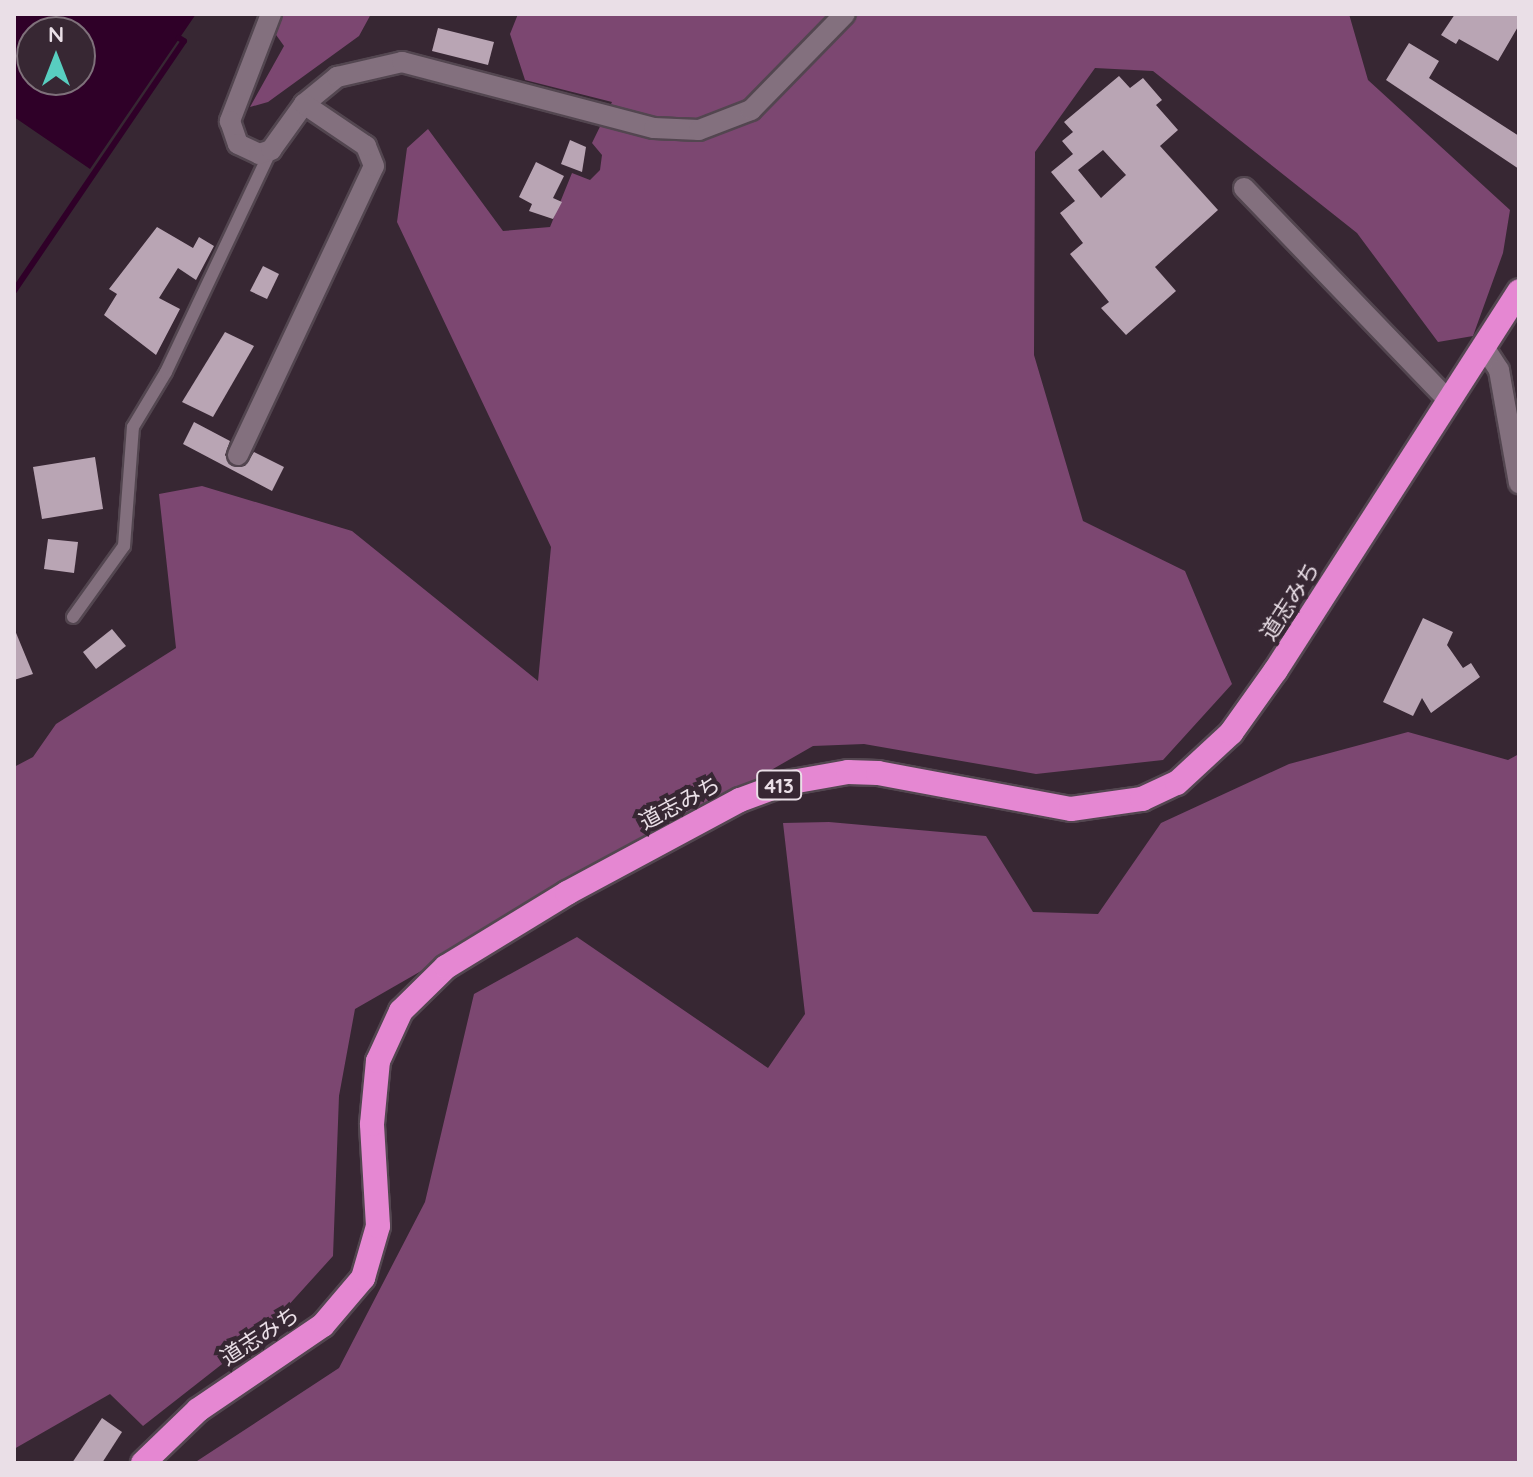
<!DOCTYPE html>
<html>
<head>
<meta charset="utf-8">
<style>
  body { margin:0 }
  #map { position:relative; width:1533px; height:1477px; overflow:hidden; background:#372733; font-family:Quicksand,"Noto Sans JP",sans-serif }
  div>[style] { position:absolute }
  .forest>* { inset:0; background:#7c4771 }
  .water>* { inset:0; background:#2f0028 }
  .stream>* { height:6px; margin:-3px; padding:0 3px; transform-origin:3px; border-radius:3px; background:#2f0028 }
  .building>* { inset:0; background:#b9a5b4 }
  .roads { filter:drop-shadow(2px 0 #534650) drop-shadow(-2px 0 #534650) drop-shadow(0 2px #534650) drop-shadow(0 -2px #534650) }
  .lane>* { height:12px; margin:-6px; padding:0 6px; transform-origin:6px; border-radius:6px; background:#83707e }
  .street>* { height:20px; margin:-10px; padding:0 10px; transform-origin:10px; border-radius:10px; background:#83707e }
  .highway>* { height:24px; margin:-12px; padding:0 12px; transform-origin:12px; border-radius:12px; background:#e587d2 }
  span { translate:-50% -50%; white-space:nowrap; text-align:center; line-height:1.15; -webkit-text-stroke:8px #372733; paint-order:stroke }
  .shield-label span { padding:2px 6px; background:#372733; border:2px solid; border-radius:6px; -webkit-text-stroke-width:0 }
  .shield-label { font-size:20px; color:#eadfe7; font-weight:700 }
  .street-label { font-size:22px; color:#eadfe7 }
  .frame { position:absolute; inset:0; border:16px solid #eadfe7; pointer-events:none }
  .north { position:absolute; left:16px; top:16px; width:80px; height:80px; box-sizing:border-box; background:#372733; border:2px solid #7f717b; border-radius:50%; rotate:0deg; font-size:22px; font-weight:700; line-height:32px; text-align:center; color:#eadfe7 }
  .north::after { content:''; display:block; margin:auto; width:28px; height:36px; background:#58cec0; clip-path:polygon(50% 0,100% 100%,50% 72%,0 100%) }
</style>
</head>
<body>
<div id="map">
  <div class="forest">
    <i style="clip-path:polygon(261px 14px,371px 14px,359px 36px,268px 102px,250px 107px,284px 46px)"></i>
    <i style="clip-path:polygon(518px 14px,1349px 14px,1368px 80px,1510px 210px,1503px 253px,1473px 336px,1438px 342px,1357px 233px,1153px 71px,1095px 68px,1035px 152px,1034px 355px,1083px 521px,1185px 571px,1232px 684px,1163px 760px,1036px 774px,864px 744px,813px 746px,355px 1009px,339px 1096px,333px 1256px,267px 1329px,143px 1426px,110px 1394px,14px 1449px,14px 767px,33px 757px,56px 724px,176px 648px,159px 494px,202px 486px,352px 531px,538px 681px,551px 547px,397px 222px,407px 148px,428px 129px,503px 231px,550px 227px,572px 173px,590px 180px,600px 170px,602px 155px,592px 143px,612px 102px,525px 80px,510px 34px)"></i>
    <i style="clip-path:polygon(1408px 732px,1508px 760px,1519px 754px,1519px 1463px,194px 1463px,339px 1368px,425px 1202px,474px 994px,577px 937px,768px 1068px,805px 1014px,783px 823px,829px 822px,986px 836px,1033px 912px,1098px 914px,1161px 823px,1289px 764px)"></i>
  </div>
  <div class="water">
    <i style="clip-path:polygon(evenodd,14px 14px,196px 14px,90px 169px,14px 117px,14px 14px,32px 32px,80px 32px,80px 80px,32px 80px,32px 32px)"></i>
  </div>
  <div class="stream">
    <i style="left:14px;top:291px;width:302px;rotate:-55.8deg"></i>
    <i style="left:184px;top:41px;width:6px;rotate:-149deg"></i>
  </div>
  <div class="building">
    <i style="clip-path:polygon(1455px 14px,1519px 14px,1519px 25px,1498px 61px,1459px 39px,1456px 44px,1441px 35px)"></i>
    <i style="clip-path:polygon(438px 28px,494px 42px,488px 65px,432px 51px)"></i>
    <i style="clip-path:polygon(1409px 43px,1439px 61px,1429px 78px,1519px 136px,1519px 169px,1386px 80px)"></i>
    <i style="clip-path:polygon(evenodd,1119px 76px,1130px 88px,1143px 78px,1162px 100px,1156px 105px,1178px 130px,1160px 146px,1218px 210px,1155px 267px,1176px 291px,1126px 335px,1101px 308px,1109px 302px,1070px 254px,1083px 243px,1060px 213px,1075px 201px,1051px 172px,1073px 154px,1062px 141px,1073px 132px,1064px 122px,1119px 76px,1103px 150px,1126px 175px,1101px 198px,1078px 170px,1103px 150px)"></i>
    <i style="clip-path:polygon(570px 140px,586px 147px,582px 172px,561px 164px)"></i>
    <i style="clip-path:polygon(536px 162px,564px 176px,553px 198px,562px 202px,553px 219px,529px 211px,532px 204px,519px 197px)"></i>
    <i style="clip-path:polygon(157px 227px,193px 248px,199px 237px,214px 246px,196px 280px,178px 268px,159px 298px,180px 309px,156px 355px,104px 315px,117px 294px,109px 289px)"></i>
    <i style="clip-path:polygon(263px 266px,279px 274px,267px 299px,250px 291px)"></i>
    <i style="clip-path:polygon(225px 332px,254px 346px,213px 417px,182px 402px)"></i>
    <i style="clip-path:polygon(194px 422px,230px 441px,225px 455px,232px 466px,245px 466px,254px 452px,284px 467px,272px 491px,183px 444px)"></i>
    <i style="clip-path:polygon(95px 457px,103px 509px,42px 519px,33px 467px)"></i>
    <i style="clip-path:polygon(48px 539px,78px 542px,74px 573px,44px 569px)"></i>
    <i style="clip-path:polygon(1423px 618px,1453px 632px,1447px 645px,1463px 668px,1471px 663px,1480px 677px,1431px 713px,1422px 698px,1413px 716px,1383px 702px)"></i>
    <i style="clip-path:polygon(14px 628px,33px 674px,14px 680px)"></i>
    <i style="clip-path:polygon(112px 629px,126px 646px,96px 669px,83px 652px)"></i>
    <i style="clip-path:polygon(102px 1418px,122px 1432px,102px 1463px,72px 1463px)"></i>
  </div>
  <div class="roads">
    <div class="lane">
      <i style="left:73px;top:617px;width:87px;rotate:-54.3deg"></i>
      <i style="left:124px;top:546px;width:119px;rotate:-85.7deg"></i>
      <i style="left:133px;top:427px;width:64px;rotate:-59deg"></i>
      <i style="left:166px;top:372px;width:246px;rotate:-64.7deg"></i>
    </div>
    <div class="street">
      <i style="left:271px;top:14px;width:115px;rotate:111deg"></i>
      <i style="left:230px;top:121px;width:24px;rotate:71deg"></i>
      <i style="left:238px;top:144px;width:23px;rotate:25deg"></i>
      <i style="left:259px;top:154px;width:13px;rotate:-18deg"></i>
      <i style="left:271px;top:150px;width:57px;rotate:-54.3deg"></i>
      <i style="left:304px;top:104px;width:43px;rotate:-39.3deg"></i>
      <i style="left:337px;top:77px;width:67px;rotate:-13deg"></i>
      <i style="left:402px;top:62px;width:260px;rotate:14.7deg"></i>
      <i style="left:654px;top:128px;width:45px;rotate:2.5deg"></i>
      <i style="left:699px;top:130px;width:56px;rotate:-21deg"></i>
      <i style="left:751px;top:110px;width:134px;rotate:-45.6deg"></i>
      <i style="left:1244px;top:188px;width:297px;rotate:46.1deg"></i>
      <i style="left:1484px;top:347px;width:27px;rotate:57deg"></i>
      <i style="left:1499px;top:370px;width:115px;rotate:80deg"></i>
      <i style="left:238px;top:455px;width:319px;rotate:-64.8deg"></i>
      <i style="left:374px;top:166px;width:22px;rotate:-112deg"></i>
      <i style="left:366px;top:146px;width:75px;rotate:-145.9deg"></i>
    </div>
    <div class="highway">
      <i style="left:143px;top:1463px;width:76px;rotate:-43.9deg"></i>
      <i style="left:198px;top:1410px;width:151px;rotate:-34.2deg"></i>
      <i style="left:323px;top:1325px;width:62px;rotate:-49.6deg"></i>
      <i style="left:363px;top:1278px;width:54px;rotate:-73.9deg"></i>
      <i style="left:378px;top:1226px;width:102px;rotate:-93.4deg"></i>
      <i style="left:372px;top:1124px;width:63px;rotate:-84.6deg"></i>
      <i style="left:378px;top:1061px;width:55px;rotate:-65.3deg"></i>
      <i style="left:401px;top:1011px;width:63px;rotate:-44.4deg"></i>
      <i style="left:446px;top:967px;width:142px;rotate:-31.4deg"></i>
      <i style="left:567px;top:893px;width:196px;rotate:-28.3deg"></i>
      <i style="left:740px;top:800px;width:49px;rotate:-20.3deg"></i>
      <i style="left:786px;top:783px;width:63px;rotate:-10.1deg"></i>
      <i style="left:848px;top:772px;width:30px;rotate:2deg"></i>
      <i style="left:878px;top:773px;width:196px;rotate:10.6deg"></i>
      <i style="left:1071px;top:809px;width:72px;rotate:-8deg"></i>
      <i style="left:1142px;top:799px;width:38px;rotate:-25deg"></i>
      <i style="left:1177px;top:783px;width:74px;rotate:-42.8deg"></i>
      <i style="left:1231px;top:733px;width:77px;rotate:-54.5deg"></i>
      <i style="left:1276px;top:670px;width:450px;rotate:-57.3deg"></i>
    </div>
  </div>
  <div class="shield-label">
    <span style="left:779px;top:785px">413</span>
  </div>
  <div class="street-label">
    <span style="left:1290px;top:601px;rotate:-57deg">道志みち</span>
    <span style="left:680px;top:803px;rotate:-28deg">道志みち</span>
    <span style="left:260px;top:1336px;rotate:-33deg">道志みち</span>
  </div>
  <div class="frame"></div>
  <div class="north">N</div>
</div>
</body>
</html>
